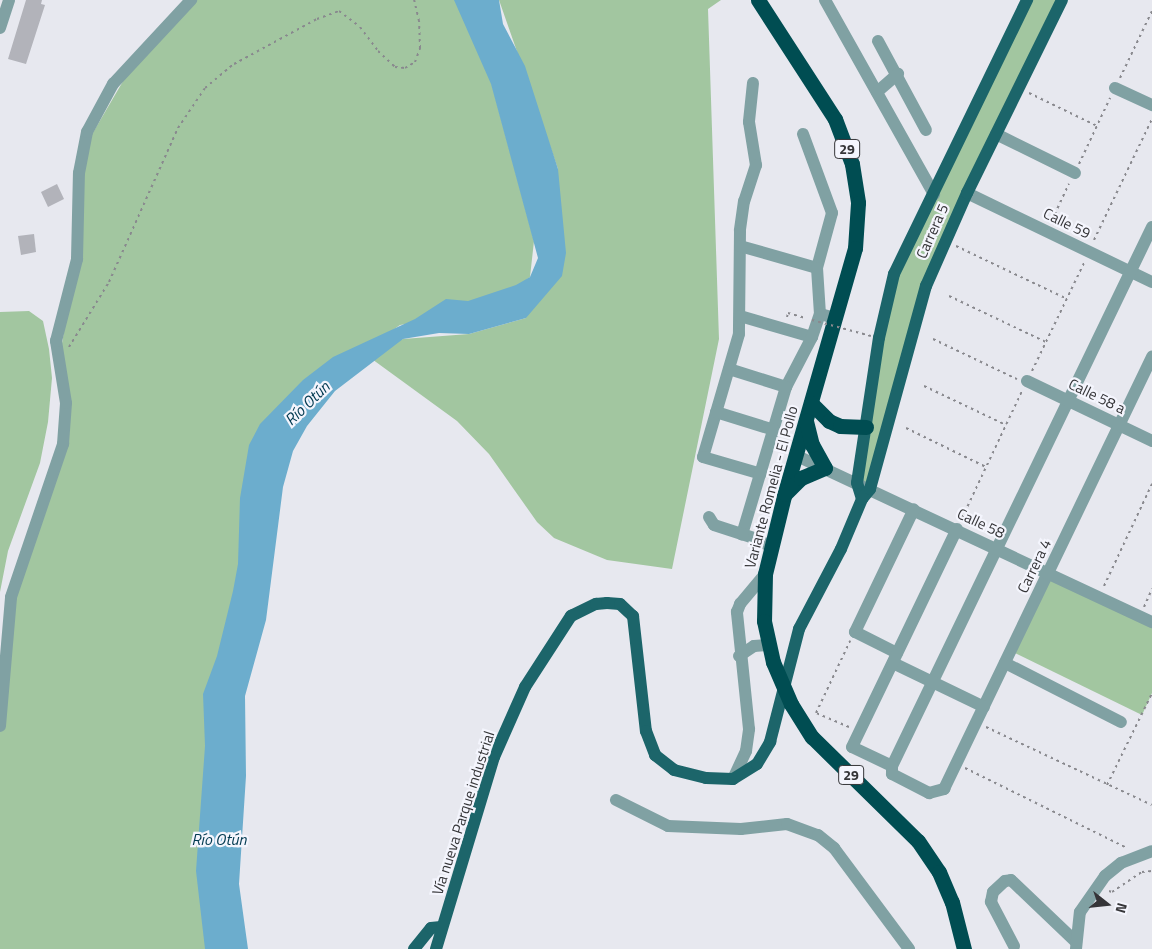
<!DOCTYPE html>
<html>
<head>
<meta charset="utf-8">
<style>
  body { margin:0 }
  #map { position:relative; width:1152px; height:949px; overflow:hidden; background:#e7e8ef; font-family:"Titillium Web",sans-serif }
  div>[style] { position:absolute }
  .green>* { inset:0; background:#a2c6a0 }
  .water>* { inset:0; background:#6cadcd }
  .building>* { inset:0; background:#b2b3ba }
  .path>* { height:2px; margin-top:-1px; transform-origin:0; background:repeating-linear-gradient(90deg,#89898e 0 2.5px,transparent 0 6.5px) }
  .minor>* { height:12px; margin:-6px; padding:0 6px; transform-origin:6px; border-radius:6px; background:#80a1a3 }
  .major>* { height:12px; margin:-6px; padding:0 6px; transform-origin:6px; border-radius:6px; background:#1c656a }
  .highway>* { height:15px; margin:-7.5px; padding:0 7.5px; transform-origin:7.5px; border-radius:7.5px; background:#004d52 }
  .path-bridge>* { height:2px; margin-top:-1px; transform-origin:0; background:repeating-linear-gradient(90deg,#89898e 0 2.5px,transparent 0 6.5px) }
  .highway-bridge>* { height:15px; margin:-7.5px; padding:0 7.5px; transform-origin:7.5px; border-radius:7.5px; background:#004d52 }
  span { translate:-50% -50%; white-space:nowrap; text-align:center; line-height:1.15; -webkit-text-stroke:4.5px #f4f5fd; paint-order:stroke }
  .shield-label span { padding:1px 4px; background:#f4f5fd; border:1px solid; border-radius:4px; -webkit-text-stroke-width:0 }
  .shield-label { font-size:14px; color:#353538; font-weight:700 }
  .street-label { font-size:15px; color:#353538 }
  .water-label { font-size:16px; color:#003950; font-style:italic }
  .north { position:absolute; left:1082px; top:879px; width:50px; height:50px; -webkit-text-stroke:4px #f4f5fd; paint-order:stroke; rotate:106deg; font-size:14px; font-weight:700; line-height:20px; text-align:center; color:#353538 }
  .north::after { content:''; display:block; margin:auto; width:18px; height:22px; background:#353538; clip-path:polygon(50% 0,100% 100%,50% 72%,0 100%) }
</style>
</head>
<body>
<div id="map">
  <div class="green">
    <i style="clip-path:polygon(191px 0,469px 0,534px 241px,530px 277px,488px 309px,400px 325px,270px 417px,258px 508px,226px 949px,0 949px,0 676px,11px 597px,63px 446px,59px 361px,74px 272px,84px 148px,136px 59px)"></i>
    <i style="clip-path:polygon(499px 0,721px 0,708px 9px,719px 339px,672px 569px,607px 560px,554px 538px,537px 522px,489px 454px,457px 421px,365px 354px,403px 339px,469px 334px,526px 318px,558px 169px)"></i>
    <i style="clip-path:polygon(1027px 0,1062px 0,926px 286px,870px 489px,857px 483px,894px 274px)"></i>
    <i style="clip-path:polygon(29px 311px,43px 321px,49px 349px,52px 378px,48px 422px,40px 463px,8px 551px,0 592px,0 312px)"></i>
    <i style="clip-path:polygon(1049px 573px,1152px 622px,1152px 693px,1142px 715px,1011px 651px)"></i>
  </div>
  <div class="water">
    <i style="clip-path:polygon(454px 0,499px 0,503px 24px,525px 66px,558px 169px,566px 253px,562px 276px,526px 318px,469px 334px,439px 333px,403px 339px,335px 391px,307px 426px,293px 451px,283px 487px,266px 620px,245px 696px,246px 776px,239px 884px,248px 949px,205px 949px,196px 871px,205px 746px,203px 694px,217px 656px,233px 591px,238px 564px,240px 498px,249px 445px,260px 424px,303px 380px,333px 357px,415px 319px,446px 299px,468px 301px,516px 285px,530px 277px,538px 258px,491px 84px)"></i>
  </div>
  <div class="building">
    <i style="clip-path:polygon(26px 0,42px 0,41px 4px,45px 5px,26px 64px,8px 59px)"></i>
    <i style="clip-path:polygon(57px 184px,64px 199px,48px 207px,41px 192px)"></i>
    <i style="clip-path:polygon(34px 234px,36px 252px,21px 255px,18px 236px)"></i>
  </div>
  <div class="path">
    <i style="left:1120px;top:78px;width:74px;rotate:-64.5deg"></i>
    <i style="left:1029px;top:93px;width:76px;rotate:25.9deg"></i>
    <i style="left:1079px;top:164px;width:73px;rotate:-64.8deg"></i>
    <i style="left:1052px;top:220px;width:40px;rotate:-65deg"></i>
    <i style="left:1094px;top:240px;width:134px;rotate:-64.4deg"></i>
    <i style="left:956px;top:246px;width:123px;rotate:25.5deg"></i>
    <i style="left:949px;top:296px;width:107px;rotate:25.4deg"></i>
    <i style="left:787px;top:317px;width:4px;rotate:-76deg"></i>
    <i style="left:788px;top:313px;width:19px;rotate:16deg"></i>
    <i style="left:933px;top:339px;width:93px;rotate:25.5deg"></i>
    <i style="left:69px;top:347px;width:76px;rotate:-58.4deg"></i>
    <i style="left:109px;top:282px;width:169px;rotate:-65.9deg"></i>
    <i style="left:178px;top:128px;width:48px;rotate:-56deg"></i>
    <i style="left:205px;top:88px;width:38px;rotate:-40deg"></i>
    <i style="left:234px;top:64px;width:94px;rotate:-28.5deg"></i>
    <i style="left:317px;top:19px;width:23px;rotate:-20deg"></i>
    <i style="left:339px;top:11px;width:26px;rotate:37deg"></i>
    <i style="left:360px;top:27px;width:30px;rotate:53deg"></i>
    <i style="left:378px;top:51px;width:23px;rotate:43deg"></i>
    <i style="left:395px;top:67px;width:10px;rotate:6deg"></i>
    <i style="left:405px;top:68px;width:12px;rotate:-31deg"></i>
    <i style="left:415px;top:62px;width:15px;rotate:-70deg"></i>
    <i style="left:420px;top:48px;width:27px;rotate:-92deg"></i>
    <i style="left:419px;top:21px;width:22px;rotate:-103deg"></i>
    <i style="left:1032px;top:371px;width:120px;rotate:-64.3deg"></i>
    <i style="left:924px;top:386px;width:91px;rotate:25.4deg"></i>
    <i style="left:906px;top:428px;width:89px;rotate:26deg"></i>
    <i style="left:962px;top:518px;width:140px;rotate:-64.7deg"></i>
    <i style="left:1104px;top:586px;width:113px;rotate:-64.8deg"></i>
    <i style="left:1144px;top:607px;width:20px;rotate:-66deg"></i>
    <i style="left:849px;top:727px;width:36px;rotate:-157deg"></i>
    <i style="left:816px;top:713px;width:80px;rotate:-64.7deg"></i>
    <i style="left:986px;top:727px;width:183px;rotate:25.2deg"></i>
    <i style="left:965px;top:768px;width:181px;rotate:26.3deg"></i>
    <i style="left:1107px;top:785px;width:102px;rotate:-63.9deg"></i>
    <i style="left:1109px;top:891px;width:3px;rotate:18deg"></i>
    <i style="left:1112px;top:892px;width:36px;rotate:-34deg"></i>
    <i style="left:1142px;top:872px;width:10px;rotate:-6deg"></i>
  </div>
  <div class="minor">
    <i style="left:825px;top:0;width:223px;rotate:60.7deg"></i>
    <i style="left:0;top:28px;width:29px;rotate:-72deg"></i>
    <i style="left:878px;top:41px;width:101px;rotate:61.7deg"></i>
    <i style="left:753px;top:83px;width:39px;rotate:96deg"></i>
    <i style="left:749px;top:122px;width:44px;rotate:80.8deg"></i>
    <i style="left:756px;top:165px;width:38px;rotate:108deg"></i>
    <i style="left:744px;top:201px;width:30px;rotate:98deg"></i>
    <i style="left:740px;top:231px;width:103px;rotate:90.6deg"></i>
    <i style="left:739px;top:334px;width:128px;rotate:106.3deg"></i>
    <i style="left:703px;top:457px;width:60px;rotate:16.3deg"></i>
    <i style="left:1115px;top:88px;width:41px;rotate:24.7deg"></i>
    <i style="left:877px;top:92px;width:28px;rotate:-41deg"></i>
    <i style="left:803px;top:134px;width:84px;rotate:69.8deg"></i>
    <i style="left:832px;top:213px;width:57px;rotate:105.3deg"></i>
    <i style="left:996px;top:134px;width:88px;rotate:26.3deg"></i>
    <i style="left:967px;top:193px;width:205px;rotate:25.7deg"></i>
    <i style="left:1152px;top:227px;width:598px;rotate:115.75deg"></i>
    <i style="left:892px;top:766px;width:8px;rotate:90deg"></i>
    <i style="left:892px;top:774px;width:42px;rotate:27.2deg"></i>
    <i style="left:929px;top:793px;width:16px;rotate:-15deg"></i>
    <i style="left:944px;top:789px;width:480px;rotate:-64.3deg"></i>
    <i style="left:740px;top:246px;width:80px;rotate:15.9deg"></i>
    <i style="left:817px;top:268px;width:46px;rotate:86.3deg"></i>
    <i style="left:820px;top:314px;width:16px;rotate:15deg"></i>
    <i style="left:740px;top:316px;width:75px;rotate:16.3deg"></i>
    <i style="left:812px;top:337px;width:56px;rotate:117.5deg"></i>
    <i style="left:786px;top:387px;width:154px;rotate:106.6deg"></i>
    <i style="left:812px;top:337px;width:24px;rotate:-71deg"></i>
    <i style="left:729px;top:369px;width:60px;rotate:17.5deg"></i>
    <i style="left:1027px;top:381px;width:139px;rotate:25.6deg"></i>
    <i style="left:716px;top:412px;width:61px;rotate:17.2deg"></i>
    <i style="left:795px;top:455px;width:394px;rotate:25.1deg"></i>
    <i style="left:709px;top:517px;width:9px;rotate:58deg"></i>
    <i style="left:714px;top:525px;width:42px;rotate:18deg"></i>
    <i style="left:754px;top:538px;width:20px;rotate:27deg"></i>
    <i style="left:897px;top:653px;width:47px;rotate:-153.4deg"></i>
    <i style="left:855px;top:632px;width:136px;rotate:-64.4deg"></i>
    <i style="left:739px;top:656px;width:18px;rotate:-34deg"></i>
    <i style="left:754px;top:646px;width:14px;rotate:-4deg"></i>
    <i style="left:893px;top:663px;width:101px;rotate:25.8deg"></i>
    <i style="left:1005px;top:663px;width:130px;rotate:27deg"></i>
    <i style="left:0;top:726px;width:129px;rotate:-85.1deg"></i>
    <i style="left:11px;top:597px;width:162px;rotate:-71.2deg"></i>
    <i style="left:63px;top:444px;width:41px;rotate:-85.8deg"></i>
    <i style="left:66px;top:403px;width:63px;rotate:-99.2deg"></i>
    <i style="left:56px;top:341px;width:85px;rotate:-75.6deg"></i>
    <i style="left:77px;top:259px;width:86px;rotate:-88.7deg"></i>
    <i style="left:79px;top:173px;width:42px;rotate:-79deg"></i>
    <i style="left:87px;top:132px;width:55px;rotate:-61.6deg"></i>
    <i style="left:113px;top:84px;width:115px;rotate:-47.1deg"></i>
    <i style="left:892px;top:766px;width:44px;rotate:-154.6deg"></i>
    <i style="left:852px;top:747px;width:242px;rotate:-64.3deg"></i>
    <i style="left:733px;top:779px;width:31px;rotate:-65deg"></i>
    <i style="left:746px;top:751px;width:22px;rotate:-82deg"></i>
    <i style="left:749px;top:729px;width:118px;rotate:-95.9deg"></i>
    <i style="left:737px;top:612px;width:9px;rotate:-69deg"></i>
    <i style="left:740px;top:604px;width:39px;rotate:-50deg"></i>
    <i style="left:616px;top:800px;width:58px;rotate:26.6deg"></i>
    <i style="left:668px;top:826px;width:73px;rotate:2.4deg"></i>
    <i style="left:741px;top:829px;width:46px;rotate:-6.2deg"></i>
    <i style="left:787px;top:824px;width:33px;rotate:20deg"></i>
    <i style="left:818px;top:835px;width:21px;rotate:39deg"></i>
    <i style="left:834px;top:848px;width:126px;rotate:53.4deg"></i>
    <i style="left:1014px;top:946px;width:50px;rotate:-117.6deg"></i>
    <i style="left:991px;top:902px;width:10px;rotate:-79deg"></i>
    <i style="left:993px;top:892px;width:16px;rotate:-43deg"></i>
    <i style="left:1005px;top:881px;width:6px;rotate:-9deg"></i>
    <i style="left:1011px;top:880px;width:90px;rotate:43.6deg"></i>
    <i style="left:1076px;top:949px;width:37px;rotate:-84deg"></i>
    <i style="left:1080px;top:912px;width:44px;rotate:-55.2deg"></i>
    <i style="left:1105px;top:876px;width:21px;rotate:-39deg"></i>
    <i style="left:1121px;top:863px;width:33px;rotate:-21deg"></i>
  </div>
  <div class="major">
    <i style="left:862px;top:499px;width:17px;rotate:-107deg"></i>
    <i style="left:857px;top:483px;width:147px;rotate:-81.4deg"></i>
    <i style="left:879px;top:338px;width:66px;rotate:-76.8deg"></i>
    <i style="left:894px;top:274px;width:305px;rotate:-64.1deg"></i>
    <i style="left:414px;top:949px;width:27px;rotate:-51deg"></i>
    <i style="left:431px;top:928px;width:10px;rotate:-6deg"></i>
    <i style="left:436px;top:949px;width:201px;rotate:-73.2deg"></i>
    <i style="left:494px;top:757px;width:77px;rotate:-66.1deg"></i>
    <i style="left:525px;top:687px;width:85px;rotate:-57.1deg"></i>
    <i style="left:571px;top:616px;width:28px;rotate:-26deg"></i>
    <i style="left:596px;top:604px;width:11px;rotate:-5deg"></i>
    <i style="left:607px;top:603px;width:13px;rotate:4deg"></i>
    <i style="left:620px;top:604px;width:18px;rotate:43deg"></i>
    <i style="left:633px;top:616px;width:116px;rotate:83.6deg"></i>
    <i style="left:646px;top:731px;width:26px;rotate:69deg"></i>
    <i style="left:655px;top:755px;width:24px;rotate:38deg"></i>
    <i style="left:674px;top:770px;width:33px;rotate:14deg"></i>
    <i style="left:706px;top:778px;width:27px;rotate:2deg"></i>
    <i style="left:733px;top:779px;width:28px;rotate:-32deg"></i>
    <i style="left:757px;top:764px;width:26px;rotate:-59deg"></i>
    <i style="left:770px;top:742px;width:117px;rotate:-75.6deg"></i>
    <i style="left:799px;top:629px;width:90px;rotate:-62.3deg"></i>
    <i style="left:841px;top:549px;width:54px;rotate:-67.2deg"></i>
    <i style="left:862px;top:499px;width:13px;rotate:-51deg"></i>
    <i style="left:870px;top:489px;width:211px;rotate:-74.6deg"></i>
    <i style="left:926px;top:286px;width:102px;rotate:-66.2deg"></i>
    <i style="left:967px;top:193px;width:215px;rotate:-63.8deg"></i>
  </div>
  <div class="highway">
    <i style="left:758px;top:0;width:142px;rotate:57.1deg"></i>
    <i style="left:835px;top:119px;width:48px;rotate:69.3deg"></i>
    <i style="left:852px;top:164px;width:39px;rotate:81deg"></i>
    <i style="left:858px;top:203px;width:45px;rotate:93.8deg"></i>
    <i style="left:855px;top:248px;width:258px;rotate:106deg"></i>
    <i style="left:784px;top:496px;width:80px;rotate:103.7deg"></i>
    <i style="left:765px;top:574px;width:47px;rotate:91.2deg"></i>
    <i style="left:764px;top:621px;width:42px;rotate:77.6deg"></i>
    <i style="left:811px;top:403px;width:25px;rotate:45deg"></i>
    <i style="left:829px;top:421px;width:12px;rotate:24deg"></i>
    <i style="left:840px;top:426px;width:26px;rotate:2deg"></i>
    <i style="left:785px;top:494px;width:23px;rotate:-45deg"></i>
    <i style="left:801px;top:478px;width:26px;rotate:-23deg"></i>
    <i style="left:825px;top:468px;width:26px;rotate:-119deg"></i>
    <i style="left:812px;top:445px;width:25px;rotate:-104deg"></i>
    <i style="left:791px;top:704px;width:39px;rotate:58deg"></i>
    <i style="left:812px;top:737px;width:148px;rotate:44.5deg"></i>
    <i style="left:918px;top:841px;width:37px;rotate:56deg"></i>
    <i style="left:939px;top:872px;width:33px;rotate:67deg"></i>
    <i style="left:952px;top:902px;width:49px;rotate:75.7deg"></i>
  </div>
  <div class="path-bridge">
    <i style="left:812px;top:320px;width:61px;rotate:15.2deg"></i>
  </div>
  <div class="highway-bridge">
    <i style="left:773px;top:662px;width:46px;rotate:66.8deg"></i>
  </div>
  <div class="shield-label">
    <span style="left:847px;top:149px">29</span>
    <span style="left:851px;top:775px">29</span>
  </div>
  <div class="street-label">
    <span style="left:1067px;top:223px;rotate:26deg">Calle 59</span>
    <span style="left:932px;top:231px;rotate:-66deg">Carrera 5</span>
    <span style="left:1097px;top:396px;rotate:26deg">Calle 58 a</span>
    <span style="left:771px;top:487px;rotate:-75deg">Variante Romelia - El Pollo</span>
    <span style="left:981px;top:523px;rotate:25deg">Calle 58</span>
    <span style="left:1034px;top:566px;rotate:-64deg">Carrera 4</span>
    <span style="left:463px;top:813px;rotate:-72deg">Vía nueva Parque industrial</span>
  </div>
  <div class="water-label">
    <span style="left:307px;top:403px;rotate:-44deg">Río Otún</span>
    <span style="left:219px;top:839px">Río Otún</span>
  </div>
  <div class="north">N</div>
</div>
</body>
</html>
